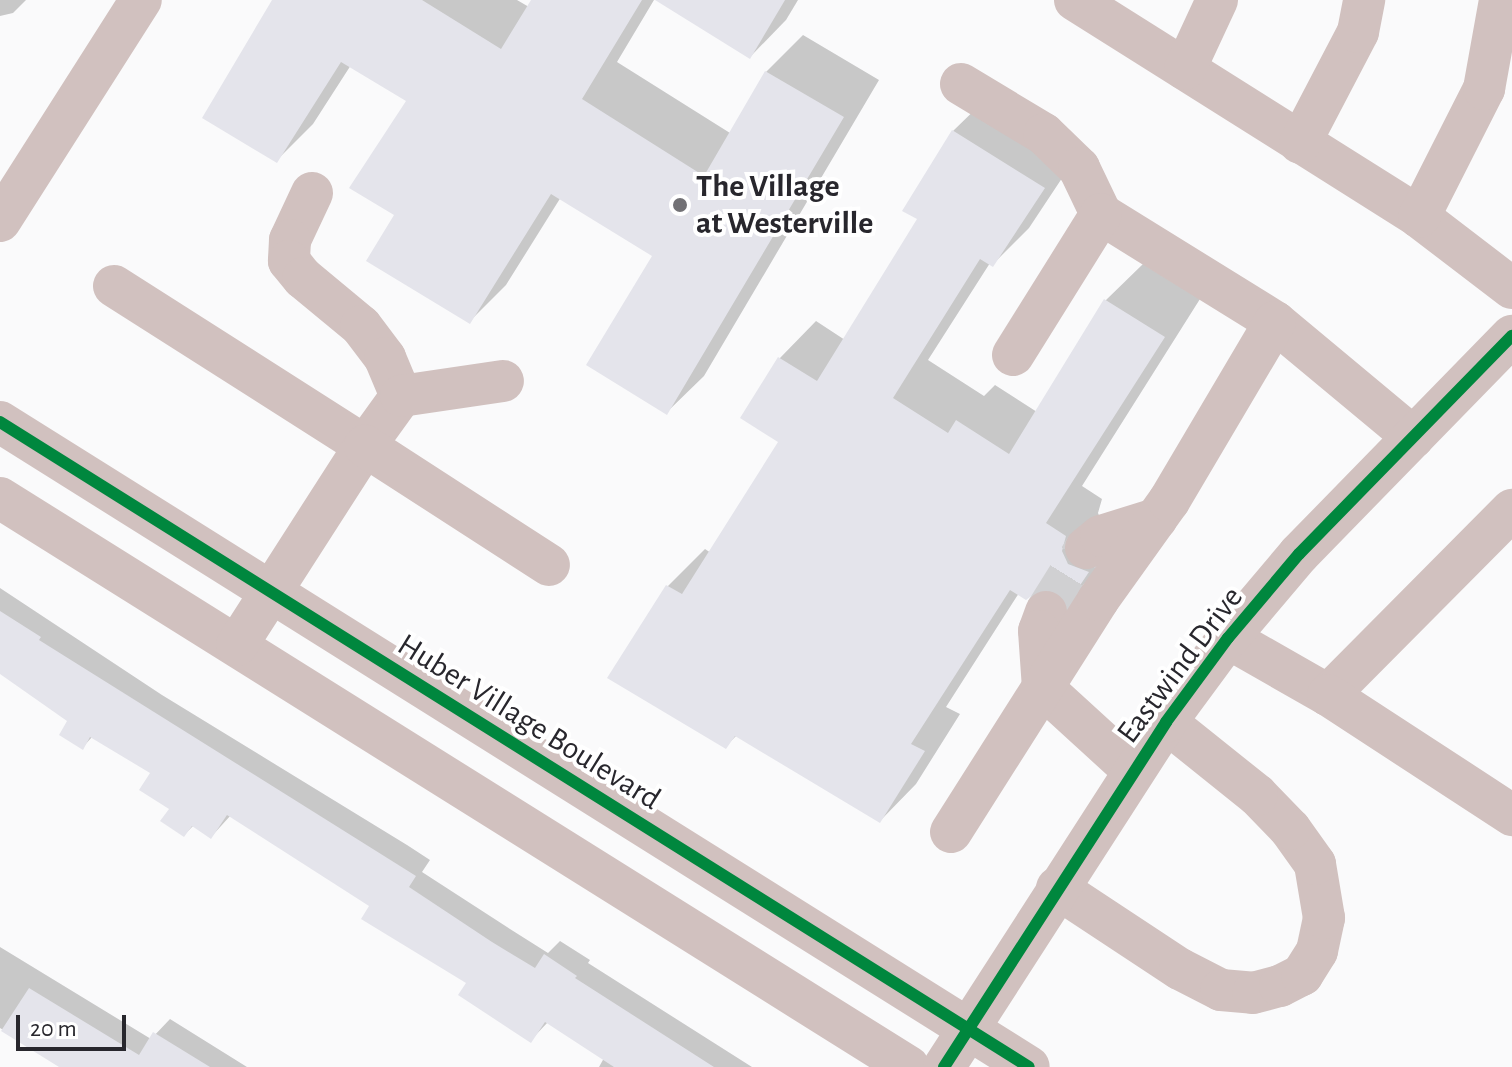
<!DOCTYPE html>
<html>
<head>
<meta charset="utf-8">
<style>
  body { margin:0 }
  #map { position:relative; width:1512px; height:1067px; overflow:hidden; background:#fafafb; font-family:"Alegreya Sans",sans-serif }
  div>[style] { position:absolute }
  .shadow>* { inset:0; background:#0003 }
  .building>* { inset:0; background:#e4e4eb }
  .minor-tunnel>* { height:42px; margin-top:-21px; transform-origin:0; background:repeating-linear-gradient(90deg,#d0d0d2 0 42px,transparent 0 63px) }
  .minor>* { height:42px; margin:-21px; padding:0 21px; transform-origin:21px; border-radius:21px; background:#d1c1bf }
  .cycleway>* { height:12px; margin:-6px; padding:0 6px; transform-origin:6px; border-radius:6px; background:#00873e }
  .dots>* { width:22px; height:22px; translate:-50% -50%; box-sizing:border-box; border:4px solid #fff; border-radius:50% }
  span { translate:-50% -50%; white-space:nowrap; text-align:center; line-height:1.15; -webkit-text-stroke:8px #fff; paint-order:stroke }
  .poi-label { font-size:32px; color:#28272d; font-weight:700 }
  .left { translate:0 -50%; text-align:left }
  .street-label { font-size:32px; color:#28272d }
  .scale { position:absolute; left:16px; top:1015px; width:110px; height:36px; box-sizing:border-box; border:4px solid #28272d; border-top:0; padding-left:10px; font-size:24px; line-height:28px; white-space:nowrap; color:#28272d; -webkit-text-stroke:6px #fff; paint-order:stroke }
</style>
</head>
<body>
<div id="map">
  <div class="shadow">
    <i style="clip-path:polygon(0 0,26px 0,13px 13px,0 16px)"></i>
    <i style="clip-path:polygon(274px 0,517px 0,529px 7px,534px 0,654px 0,617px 62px,730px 133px,766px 72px,803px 35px,879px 80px,704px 376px,667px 412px,655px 255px,561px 197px,506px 285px,470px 321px,396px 215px,409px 101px,351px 65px,313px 124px,277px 160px)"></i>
    <i style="clip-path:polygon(659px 0,798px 0,786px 20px,750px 57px)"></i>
    <i style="clip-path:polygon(990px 95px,1080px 151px,1029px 228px,993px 264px,990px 263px,928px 360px,984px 396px,995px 385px,1037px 412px,1106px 300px,1143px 264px,1200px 299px,1082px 486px,1102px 499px,1098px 513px,1104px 527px,1104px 564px,1068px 600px,1054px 587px,1041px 587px,1019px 593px,946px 707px,960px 714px,916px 784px,880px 821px,737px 735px,726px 746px,610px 677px,668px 586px,705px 549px,711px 553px,781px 442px,780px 358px,816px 321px,845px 340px,920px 218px,953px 131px)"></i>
    <i style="clip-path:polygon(0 588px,162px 695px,407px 845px,430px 860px,422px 872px,507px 927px,548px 953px,560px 941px,590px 960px,588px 963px,752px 1067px,599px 1067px,604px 1058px,548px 1022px,531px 1040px,468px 982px,371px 905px,231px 815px,211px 837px,194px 825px,184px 835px,153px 772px,93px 736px,83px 747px,70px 721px,0 672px)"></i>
    <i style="clip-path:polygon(0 947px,151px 1039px,170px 1019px,247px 1067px,63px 1067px,0 1028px)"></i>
  </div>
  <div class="building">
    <i style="clip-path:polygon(272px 0,422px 0,501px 49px,531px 0,642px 0,582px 99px,704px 176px,765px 71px,844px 117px,667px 415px,586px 365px,652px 256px,551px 194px,470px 324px,366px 261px,394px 215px,349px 188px,406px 101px,341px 62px,277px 163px,202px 118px)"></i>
    <i style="clip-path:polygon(655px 0,785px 0,750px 59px)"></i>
    <i style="clip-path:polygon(952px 130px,1045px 188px,993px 267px,980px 259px,893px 398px,948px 433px,956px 420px,1009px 454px,1104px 299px,1165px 337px,1046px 523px,1066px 536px,1062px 551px,1068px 564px,1089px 572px,1068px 603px,1054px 589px,1041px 589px,1026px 600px,1010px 590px,911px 744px,925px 751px,880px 823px,735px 736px,726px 749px,607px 678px,666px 585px,682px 594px,778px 442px,740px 418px,778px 357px,817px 381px,917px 219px,902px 211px)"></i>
    <i style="clip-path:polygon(0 611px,41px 637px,39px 640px,416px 876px,409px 887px,492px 942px,535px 968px,544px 954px,577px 976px,575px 978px,714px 1067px,614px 1067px,545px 1022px,531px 1043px,458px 995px,466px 983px,361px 919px,369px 906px,227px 815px,211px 839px,192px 826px,184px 837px,160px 821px,169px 809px,139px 790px,150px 773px,90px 737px,83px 750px,59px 735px,67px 721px,0 674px)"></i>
    <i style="clip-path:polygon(29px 988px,139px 1055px,153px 1032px,210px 1067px,59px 1067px,1px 1031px)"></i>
  </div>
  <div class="minor-tunnel">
    <i style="left:1046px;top:612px;width:75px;rotate:-58deg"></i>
  </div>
  <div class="minor">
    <i style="left:1075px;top:0;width:407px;rotate:32.2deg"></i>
    <i style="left:1419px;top:217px;width:117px;rotate:37.4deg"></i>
    <i style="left:1185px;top:69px;width:76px;rotate:-65.1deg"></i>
    <i style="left:961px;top:84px;width:97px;rotate:31.1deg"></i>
    <i style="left:1044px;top:134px;width:49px;rotate:44.2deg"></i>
    <i style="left:1079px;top:168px;width:51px;rotate:64.4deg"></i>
    <i style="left:1101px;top:214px;width:205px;rotate:31.8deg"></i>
    <i style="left:1275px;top:322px;width:180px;rotate:39.8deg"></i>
    <i style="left:1300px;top:143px;width:125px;rotate:-62.4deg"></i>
    <i style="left:1358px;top:32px;width:33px;rotate:-79deg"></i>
    <i style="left:312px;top:193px;width:52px;rotate:115.1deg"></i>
    <i style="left:290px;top:240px;width:21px;rotate:93deg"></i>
    <i style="left:289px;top:261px;width:22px;rotate:51deg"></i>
    <i style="left:303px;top:278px;width:75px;rotate:39.6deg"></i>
    <i style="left:361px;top:326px;width:40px;rotate:53deg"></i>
    <i style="left:385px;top:358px;width:41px;rotate:67.2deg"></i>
    <i style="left:1419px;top:217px;width:144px;rotate:-63.1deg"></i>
    <i style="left:1484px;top:89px;width:90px;rotate:-79.8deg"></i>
    <i style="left:0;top:221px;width:262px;rotate:-57.5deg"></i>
    <i style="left:114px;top:286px;width:298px;rotate:32.5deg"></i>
    <i style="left:365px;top:446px;width:62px;rotate:-54.2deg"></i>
    <i style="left:401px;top:396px;width:103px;rotate:-8.4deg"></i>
    <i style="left:1013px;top:355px;width:166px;rotate:-58deg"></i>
    <i style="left:0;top:422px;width:1214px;rotate:32.08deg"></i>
    <i style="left:0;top:498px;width:1072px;rotate:32.05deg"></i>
    <i style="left:1086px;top:548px;width:19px;rotate:-39deg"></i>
    <i style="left:1101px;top:536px;width:58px;rotate:-17.2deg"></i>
    <i style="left:1046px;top:612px;width:20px;rotate:110deg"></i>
    <i style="left:1039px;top:631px;width:57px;rotate:86deg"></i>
    <i style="left:1043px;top:688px;width:123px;rotate:42.4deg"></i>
    <i style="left:1228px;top:638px;width:115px;rotate:29.7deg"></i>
    <i style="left:1328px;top:695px;width:261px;rotate:-45.2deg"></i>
    <i style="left:237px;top:645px;width:237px;rotate:-57.3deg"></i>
    <i style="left:365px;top:446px;width:219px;rotate:32.9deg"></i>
    <i style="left:1328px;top:695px;width:220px;rotate:33.1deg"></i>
    <i style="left:951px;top:832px;width:275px;rotate:-57.6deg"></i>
    <i style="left:1098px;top:600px;width:122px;rotate:-54.4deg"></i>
    <i style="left:1169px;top:501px;width:208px;rotate:-59.4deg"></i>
    <i style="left:1057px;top:888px;width:147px;rotate:33.4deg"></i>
    <i style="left:1180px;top:969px;width:46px;rotate:27.1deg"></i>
    <i style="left:1221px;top:990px;width:32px;rotate:5deg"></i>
    <i style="left:1253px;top:993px;width:28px;rotate:-15deg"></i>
    <i style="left:1280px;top:986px;width:25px;rotate:-27deg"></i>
    <i style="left:1302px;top:975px;width:28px;rotate:-58deg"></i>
    <i style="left:1317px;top:951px;width:34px;rotate:-78deg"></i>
    <i style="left:1324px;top:918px;width:55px;rotate:-99.5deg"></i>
    <i style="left:1315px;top:864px;width:43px;rotate:-125.5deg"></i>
    <i style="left:1290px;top:829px;width:47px;rotate:-134.1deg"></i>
    <i style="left:1257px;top:795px;width:117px;rotate:-141.3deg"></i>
    <i style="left:944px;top:1067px;width:410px;rotate:-57.2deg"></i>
    <i style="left:1166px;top:722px;width:104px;rotate:-53.6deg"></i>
    <i style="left:1228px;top:638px;width:110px;rotate:-49.8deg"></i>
    <i style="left:1299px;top:554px;width:305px;rotate:-45.7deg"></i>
  </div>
  <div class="cycleway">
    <i style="left:0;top:422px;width:1214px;rotate:32.08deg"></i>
    <i style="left:944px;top:1067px;width:410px;rotate:-57.2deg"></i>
    <i style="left:1166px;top:722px;width:104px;rotate:-53.6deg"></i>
    <i style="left:1228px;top:638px;width:110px;rotate:-49.8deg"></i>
    <i style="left:1299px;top:554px;width:305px;rotate:-45.7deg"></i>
  </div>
  <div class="dots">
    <i style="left:680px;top:205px;background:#727175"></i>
  </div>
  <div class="poi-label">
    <span class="left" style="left:696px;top:205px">The Village<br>at Westerville</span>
  </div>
  <div class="street-label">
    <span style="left:1180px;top:665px;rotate:-53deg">Eastwind Drive</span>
    <span style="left:529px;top:722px;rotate:32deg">Huber Village Boulevard</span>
  </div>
  <div class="scale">20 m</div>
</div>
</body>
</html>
